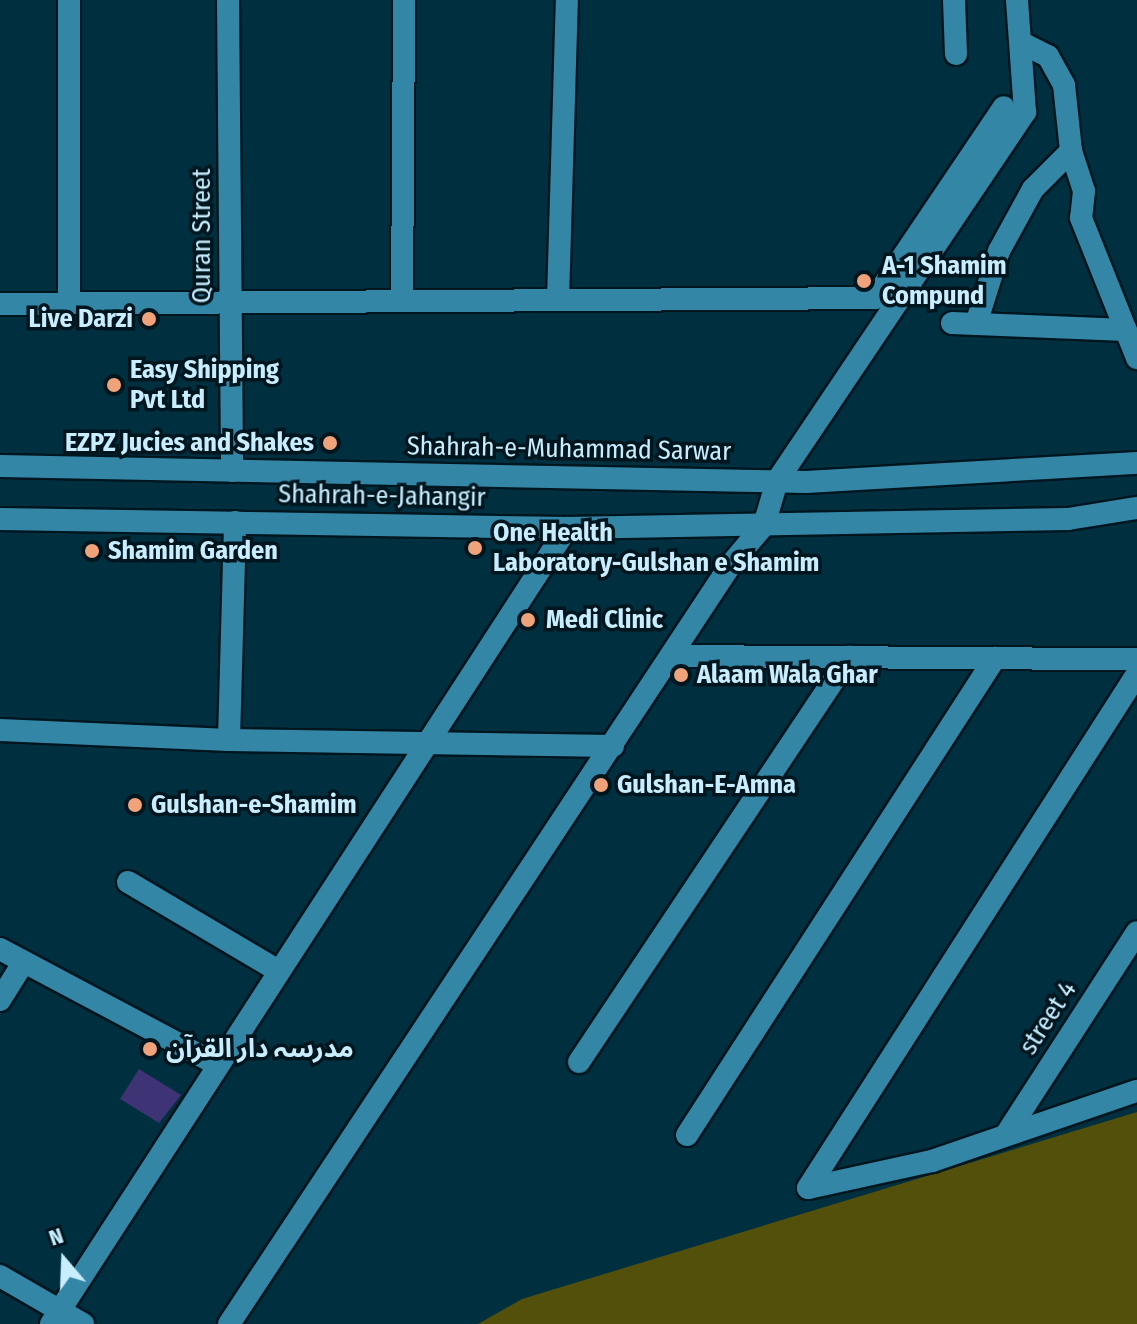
<!DOCTYPE html>
<html>
<head>
<meta charset="utf-8">
<style>
  body { margin:0 }
  #map { position:relative; width:1137px; height:1324px; overflow:hidden; background:#002f3f; font-family:"Fira Sans Condensed","Noto Sans Arabic",sans-serif }
  div>[style] { position:absolute }
  .green>* { inset:0; background:#53500b }
  .building>* { inset:0; background:#3e3375 }
  .roads { filter:drop-shadow(2px 0 #00161f) drop-shadow(-2px 0 #00161f) drop-shadow(0 2px #00161f) drop-shadow(0 -2px #00161f) }
  .minor>* { height:22px; margin:-11px; padding:0 11px; transform-origin:11px; border-radius:11px; background:#3486a6 }
  .tertiary>* { height:22px; margin:-11px; padding:0 11px; transform-origin:11px; border-radius:11px; background:#3486a6 }
  .secondary>* { height:22px; margin:-11px; padding:0 11px; transform-origin:11px; border-radius:11px; background:#3486a6 }
  .dots>* { width:22px; height:22px; translate:-50% -50%; box-sizing:border-box; border:4px solid #00161f; border-radius:50% }
  span { translate:-50% -50%; white-space:nowrap; text-align:center; line-height:1.15; -webkit-text-stroke:7px #00161f; paint-order:stroke }
  .street-label { font-size:26px; color:#c7edff }
  .poi-label { font-size:26px; color:#c7edff; font-weight:700 }
  .left { translate:0 -50%; text-align:left }
  .right { translate:-100% -50%; text-align:right }
  .north { position:absolute; left:24px; top:1220px; width:80px; height:80px; -webkit-text-stroke:6px #00161f; paint-order:stroke; rotate:341deg; font-size:22px; font-weight:700; line-height:32px; text-align:center; color:#c7edff }
  .north::after { content:''; display:block; margin:auto; width:28px; height:36px; background:#c7edff; clip-path:polygon(50% 0,100% 100%,50% 72%,0 100%) }
</style>
</head>
<body>
<div id="map">
  <div class="green">
    <i style="clip-path:polygon(1137px 1112px,1137px 1324px,478px 1324px,522px 1299px)"></i>
  </div>
  <div class="building">
    <i style="clip-path:polygon(139px 1069px,181px 1095px,159px 1123px,120px 1099px)"></i>
  </div>
  <div class="roads">
    <div class="minor">
      <i style="left:69px;top:0;width:303px;rotate:90deg"></i>
      <i style="left:954px;top:0;width:54px;rotate:87.9deg"></i>
      <i style="left:1022px;top:43px;width:29px;rotate:27deg"></i>
      <i style="left:1048px;top:56px;width:33px;rotate:61deg"></i>
      <i style="left:1064px;top:85px;width:66px;rotate:83.9deg"></i>
      <i style="left:1071px;top:151px;width:42px;rotate:72deg"></i>
      <i style="left:1084px;top:191px;width:27px;rotate:96deg"></i>
      <i style="left:1081px;top:218px;width:151px;rotate:68.2deg"></i>
      <i style="left:558px;top:299px;width:299px;rotate:-88.3deg"></i>
      <i style="left:402px;top:300px;width:300px;rotate:-89.6deg"></i>
      <i style="left:0;top:304px;width:875px;rotate:-0.39deg"></i>
      <i style="left:875px;top:298px;width:230px;rotate:-56deg"></i>
      <i style="left:952px;top:323px;width:174px;rotate:2.3deg"></i>
      <i style="left:976px;top:324px;width:77px;rotate:-72.5deg"></i>
      <i style="left:999px;top:251px;width:71px;rotate:-61.3deg"></i>
      <i style="left:1033px;top:189px;width:54px;rotate:-45deg"></i>
      <i style="left:672px;top:656px;width:465px;rotate:0.4deg"></i>
      <i style="left:0;top:730px;width:229px;rotate:2.5deg"></i>
      <i style="left:229px;top:740px;width:384px;rotate:0.9deg"></i>
      <i style="left:229px;top:740px;width:218px;rotate:-88.4deg"></i>
      <i style="left:128px;top:882px;width:173px;rotate:30.6deg"></i>
      <i style="left:0;top:949px;width:245px;rotate:28deg"></i>
      <i style="left:0;top:1000px;width:44px;rotate:-58.1deg"></i>
      <i style="left:579px;top:1062px;width:487px;rotate:-56.3deg"></i>
      <i style="left:1007px;top:1133px;width:239px;rotate:-57.1deg"></i>
      <i style="left:687px;top:1135px;width:568px;rotate:-57.15deg"></i>
      <i style="left:808px;top:1188px;width:610px;rotate:-57.38deg"></i>
      <i style="left:808px;top:1188px;width:127px;rotate:-12.3deg"></i>
      <i style="left:932px;top:1161px;width:217px;rotate:-18.9deg"></i>
      <i style="left:0;top:1276px;width:96px;rotate:30deg"></i>
      <i style="left:51px;top:1324px;width:949px;rotate:-57.05deg"></i>
      <i style="left:229px;top:1324px;width:911px;rotate:-56.55deg"></i>
      <i style="left:731px;top:564px;width:51px;rotate:-49.8deg"></i>
      <i style="left:764px;top:525px;width:46px;rotate:-73.5deg"></i>
      <i style="left:777px;top:481px;width:445px;rotate:-56.1deg"></i>
      <i style="left:1025px;top:112px;width:112px;rotate:-94.1deg"></i>
    </div>
    <div class="tertiary">
      <i style="left:228px;top:0;width:471px;rotate:89.5deg"></i>
    </div>
    <div class="secondary">
      <i style="left:0;top:466px;width:806px;rotate:1.14deg"></i>
      <i style="left:806px;top:482px;width:332px;rotate:-3.3deg"></i>
      <i style="left:0;top:519px;width:567px;rotate:0.91deg"></i>
      <i style="left:567px;top:528px;width:501px;rotate:-1.03deg"></i>
      <i style="left:1068px;top:519px;width:70px;rotate:-9.1deg"></i>
    </div>
  </div>
  <div class="dots">
    <i style="left:864px;top:281px;background:#f0a27a"></i>
    <i style="left:149px;top:319px;background:#f0a27a"></i>
    <i style="left:114px;top:385px;background:#f0a27a"></i>
    <i style="left:330px;top:443px;background:#f0a27a"></i>
    <i style="left:475px;top:548px;background:#f0a27a"></i>
    <i style="left:92px;top:551px;background:#f0a27a"></i>
    <i style="left:528px;top:620px;background:#f0a27a"></i>
    <i style="left:681px;top:675px;background:#f0a27a"></i>
    <i style="left:601px;top:785px;background:#f0a27a"></i>
    <i style="left:135px;top:805px;background:#f0a27a"></i>
    <i style="left:150px;top:1049px;background:#f0a27a"></i>
  </div>
  <div class="street-label">
    <span style="left:202px;top:236px;rotate:-90deg">Quran Street</span>
    <span style="left:569px;top:449px;rotate:1deg">Shahrah-e-Muhammad Sarwar</span>
    <span style="left:382px;top:496px;rotate:1deg">Shahrah-e-Jahangir</span>
    <span style="left:1048px;top:1018px;rotate:-57deg">street 4</span>
  </div>
  <div class="poi-label">
    <span class="left" style="left:882px;top:281px">A-1 Shamim<br>Compund</span>
    <span class="right" style="left:133px;top:319px">Live Darzi</span>
    <span class="left" style="left:130px;top:385px">Easy Shipping<br>Pvt Ltd</span>
    <span class="right" style="left:314px;top:443px">EZPZ Jucies and Shakes</span>
    <span class="left" style="left:493px;top:548px">One Health<br>Laboratory-Gulshan e Shamim</span>
    <span class="left" style="left:108px;top:551px">Shamim Garden</span>
    <span class="left" style="left:546px;top:620px">Medi Clinic</span>
    <span class="left" style="left:697px;top:675px">Alaam Wala Ghar</span>
    <span class="left" style="left:617px;top:785px">Gulshan-E-Amna</span>
    <span class="left" style="left:151px;top:805px">Gulshan-e-Shamim</span>
    <span class="left" style="left:166px;top:1049px">مدرسہ دار القرآن</span>
  </div>
  <div class="north">N</div>
</div>
</body>
</html>
